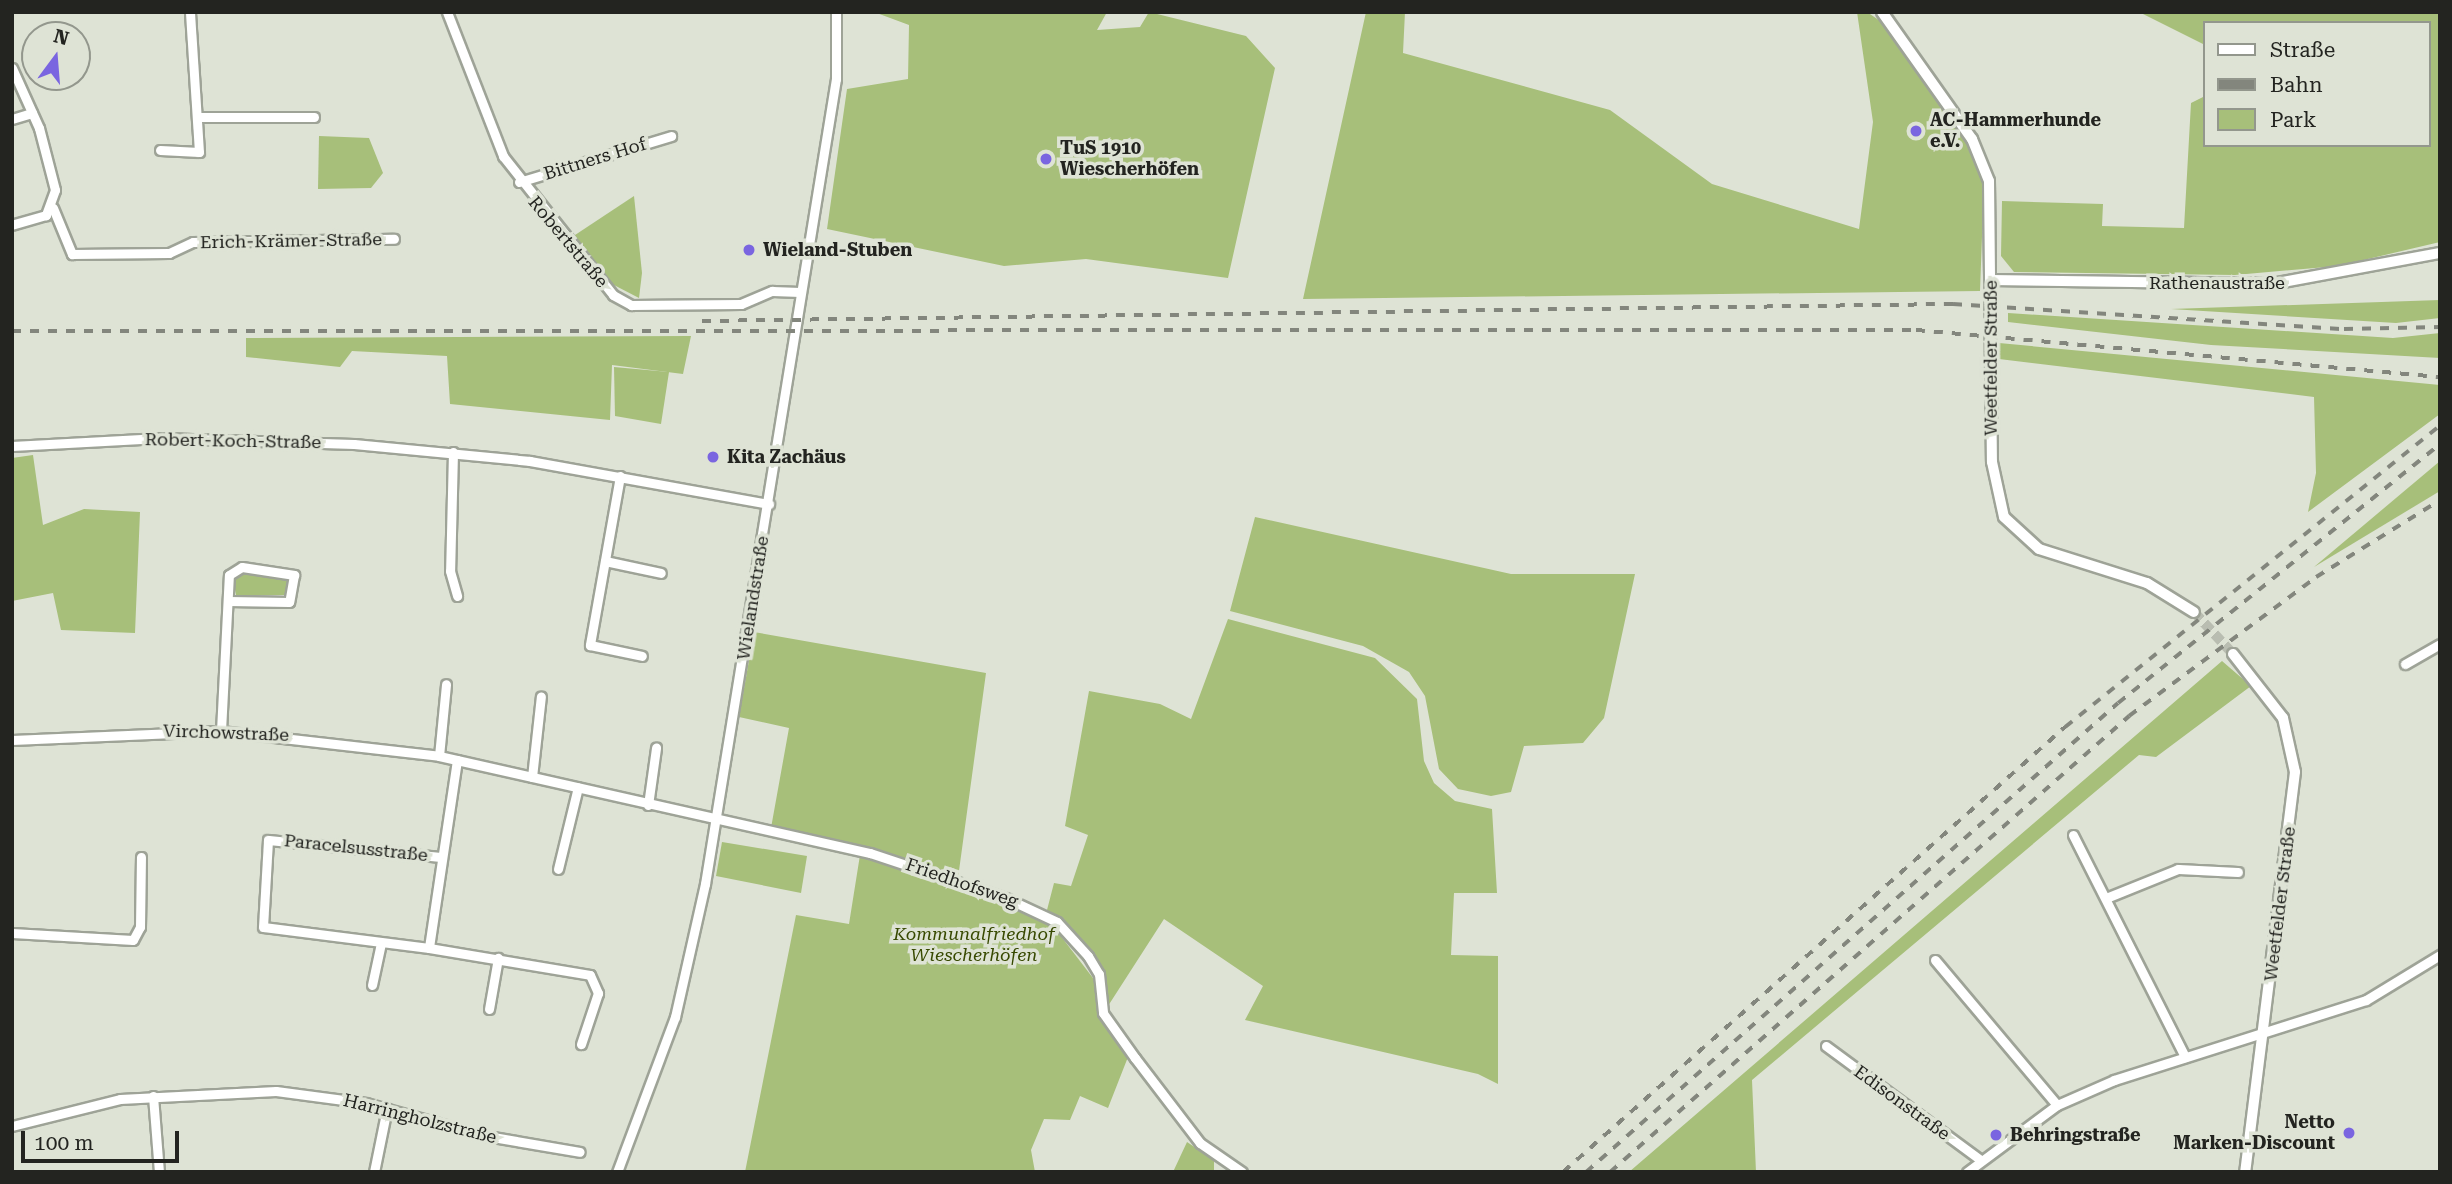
<!DOCTYPE html>
<html>
<head>
<meta charset="utf-8">
<style>
  body { margin:0 }
  #map { position:relative; width:2452px; height:1184px; overflow:hidden; background:#dee3d5; font-family:"Roboto Serif",serif }
  div>[style] { position:absolute }
  .green>* { inset:0; background:#a7bf7a }
  .tertiary-tunnel>* { height:10px; margin-top:-5px; transform-origin:0; background:repeating-linear-gradient(90deg,#b9bdb1 0 10px,transparent 0 15px) }
  .roads { filter:drop-shadow(2px 0 #9ea397) drop-shadow(-2px 0 #9ea397) drop-shadow(0 2px #9ea397) drop-shadow(0 -2px #9ea397) }
  .minor>* { height:9px; margin:-4.5px; padding:0 4.5px; transform-origin:4.5px; border-radius:4.5px; background:#fff }
  .tertiary>* { height:10px; margin:-5px; padding:0 5px; transform-origin:5px; border-radius:5px; background:#fff }
  .rail>* { height:3.5px; margin-top:-1.75px; transform-origin:0; background:repeating-linear-gradient(90deg,#83867d 0 9px,transparent 0 18px) }
  .dots>* { width:19px; height:19px; translate:-50% -50%; box-sizing:border-box; border:4px solid #dee3d5; border-radius:50% }
  span { translate:-50% -50%; white-space:nowrap; text-align:center; line-height:1.15; -webkit-text-stroke:7px #dee3d5; paint-order:stroke }
  .poi-label { font-size:18px; color:#232420; font-weight:700 }
  .left { translate:0 -50%; text-align:left }
  .right { translate:-100% -50%; text-align:right }
  .street-label { font-size:18px; color:#232420 }
  .park-label { font-size:18px; color:#374900; font-style:italic }
  .frame { position:absolute; inset:0; border:14px solid #232420; pointer-events:none }
  .legend { position:absolute; left:2203px; top:21px; width:228px; height:126px; box-sizing:border-box; background:#dee3d5; border:2px solid #93978d; margin:0; padding:9px 12px; list-style:none; font-size:21px; color:#232420 }
  .legend li { display:flex; align-items:center; gap:14px; height:35px }
  .legend b { width:35px; border:2px solid #93978d }
  .north { position:absolute; left:21px; top:21px; width:70px; height:70px; box-sizing:border-box; background:#dee3d5; border:2px solid #93978d; border-radius:50%; rotate:16deg; font-size:19px; font-weight:700; line-height:28px; text-align:center; color:#232420 }
  .north::after { content:''; display:block; margin:auto; width:24px; height:32px; background:#7a65e0; clip-path:polygon(50% 0,100% 100%,50% 72%,0 100%) }
  .scale { position:absolute; left:21px; top:1131px; width:158px; height:32px; box-sizing:border-box; border:4px solid #232420; border-top:0; padding-left:9px; font-size:21px; line-height:24px; white-space:nowrap; color:#232420; -webkit-text-stroke:5px #dee3d5; paint-order:stroke }
</style>
</head>
<body>
<div id="map">
  <div class="green">
    <i style="clip-path:polygon(874px 12px,1107px 12px,1097px 30px,1140px 27px,1149px 12px,1246px 36px,1275px 68px,1228px 278px,1086px 259px,1004px 266px,827px 229px,847px 89px,908px 79px,909px 25px)"></i>
    <i style="clip-path:polygon(1366px 12px,1405px 12px,1403px 53px,1610px 110px,1712px 184px,1859px 229px,1873px 122px,1857px 12px,1867px 12px,1889px 27px,1966px 140px,1984px 183px,1980px 291px,1303px 299px)"></i>
    <i style="clip-path:polygon(2139px 12px,2440px 12px,2440px 242px,2338px 266px,2235px 275px,2014px 272px,2001px 256px,2002px 201px,2103px 204px,2102px 226px,2184px 228px,2191px 103px,2205px 96px,2205px 145px,2429px 145px,2429px 23px,2205px 23px,2205px 51px,2203px 44px)"></i>
    <i style="clip-path:polygon(319px 136px,369px 138px,383px 173px,371px 188px,318px 189px)"></i>
    <i style="clip-path:polygon(634px 196px,642px 273px,639px 298px,612px 284px,572px 237px)"></i>
    <i style="clip-path:polygon(2440px 300px,2440px 318px,2396px 323px,2171px 309px)"></i>
    <i style="clip-path:polygon(2008px 313px,2393px 338px,2440px 333px,2440px 358px,2211px 345px,2008px 322px)"></i>
    <i style="clip-path:polygon(691px 336px,683px 374px,612px 365px,610px 420px,450px 404px,447px 356px,352px 351px,340px 367px,246px 357px,246px 338px)"></i>
    <i style="clip-path:polygon(1999px 343px,2440px 385px,2440px 414px,2308px 512px,2316px 473px,2314px 397px,1999px 359px)"></i>
    <i style="clip-path:polygon(614px 367px,669px 372px,661px 424px,615px 416px)"></i>
    <i style="clip-path:polygon(33px 455px,43px 525px,84px 509px,140px 512px,135px 633px,61px 630px,53px 593px,12px 601px,12px 458px)"></i>
    <i style="clip-path:polygon(2440px 461px,2440px 491px,2314px 567px)"></i>
    <i style="clip-path:polygon(1255px 517px,1511px 574px,1635px 574px,1604px 718px,1583px 743px,1524px 746px,1511px 792px,1491px 796px,1458px 789px,1439px 769px,1425px 696px,1409px 672px,1363px 646px,1230px 611px)"></i>
    <i style="clip-path:polygon(240px 573px,283px 575px,290px 578px,290px 595px,236px 595px,233px 579px)"></i>
    <i style="clip-path:polygon(1228px 619px,1375px 658px,1417px 699px,1424px 761px,1434px 783px,1455px 801px,1492px 809px,1497px 893px,1454px 893px,1451px 955px,1498px 956px,1498px 1084px,1478px 1074px,1245px 1020px,1263px 986px,1164px 919px,1108px 1006px,1097px 961px,1047px 910px,1054px 883px,1071px 886px,1088px 835px,1065px 826px,1089px 691px,1160px 704px,1191px 719px)"></i>
    <i style="clip-path:polygon(754px 632px,986px 673px,958px 878px,872px 848px,771px 828px,789px 728px,739px 717px)"></i>
    <i style="clip-path:polygon(2222px 661px,2251px 686px,2156px 757px,2139px 755px,1752px 1080px,1756px 1172px,1629px 1172px)"></i>
    <i style="clip-path:polygon(722px 842px,807px 856px,801px 893px,716px 876px)"></i>
    <i style="clip-path:polygon(860px 855px,1047px 918px,1096px 982px,1098px 1010px,1128px 1057px,1108px 1108px,1080px 1096px,1070px 1120px,1044px 1119px,1031px 1150px,1035px 1172px,745px 1172px,796px 915px,849px 924px)"></i>
    <i style="clip-path:polygon(1187px 1142px,1214px 1160px,1214px 1172px,1173px 1172px)"></i>
  </div>
  <div class="tertiary-tunnel">
    <i style="left:2194px;top:612px;width:57px;rotate:47.1deg"></i>
  </div>
  <div class="roads">
    <div class="minor">
      <i style="left:447px;top:12px;width:155px;rotate:68.7deg"></i>
      <i style="left:503px;top:156px;width:177px;rotate:51.6deg"></i>
      <i style="left:613px;top:295px;width:21px;rotate:29deg"></i>
      <i style="left:631px;top:305px;width:110px;rotate:-0.5deg"></i>
      <i style="left:741px;top:304px;width:34px;rotate:-23deg"></i>
      <i style="left:772px;top:291px;width:28px;rotate:2deg"></i>
      <i style="left:12px;top:68px;width:66px;rotate:65.8deg"></i>
      <i style="left:39px;top:128px;width:64px;rotate:75.5deg"></i>
      <i style="left:55px;top:190px;width:27px;rotate:110deg"></i>
      <i style="left:46px;top:215px;width:35px;rotate:164deg"></i>
      <i style="left:200px;top:117px;width:114px"></i>
      <i style="left:12px;top:119px;width:21px;rotate:-17deg"></i>
      <i style="left:160px;top:150px;width:39px;rotate:3deg"></i>
      <i style="left:199px;top:152px;width:140px;rotate:-93.7deg"></i>
      <i style="left:519px;top:182px;width:159px;rotate:-16.8deg"></i>
      <i style="left:53px;top:208px;width:50px;rotate:67.6deg"></i>
      <i style="left:72px;top:254px;width:97px;rotate:-0.6deg"></i>
      <i style="left:169px;top:253px;width:26px;rotate:-25deg"></i>
      <i style="left:193px;top:242px;width:201px;rotate:-0.9deg"></i>
      <i style="left:12px;top:446px;width:148px;rotate:-3.1deg"></i>
      <i style="left:160px;top:438px;width:194px;rotate:1.8deg"></i>
      <i style="left:354px;top:444px;width:177px;rotate:5.5deg"></i>
      <i style="left:530px;top:461px;width:243px;rotate:10.2deg"></i>
      <i style="left:453px;top:452px;width:119px;rotate:91.4deg"></i>
      <i style="left:450px;top:571px;width:26px;rotate:74deg"></i>
      <i style="left:620px;top:476px;width:172px;rotate:100.1deg"></i>
      <i style="left:590px;top:645px;width:53px;rotate:11.9deg"></i>
      <i style="left:605px;top:561px;width:57px;rotate:12.1deg"></i>
      <i style="left:2405px;top:664px;width:40px;rotate:-29.7deg"></i>
      <i style="left:221px;top:731px;width:156px;rotate:-87.1deg"></i>
      <i style="left:229px;top:575px;width:15px;rotate:-32deg"></i>
      <i style="left:242px;top:567px;width:53px;rotate:8.7deg"></i>
      <i style="left:294px;top:575px;width:27px;rotate:100deg"></i>
      <i style="left:289px;top:602px;width:61px;rotate:-179.1deg"></i>
      <i style="left:12px;top:740px;width:209px;rotate:-2.5deg"></i>
      <i style="left:221px;top:731px;width:219px;rotate:6.5deg"></i>
      <i style="left:439px;top:756px;width:442px;rotate:12.7deg"></i>
      <i style="left:870px;top:853px;width:145px;rotate:18.4deg"></i>
      <i style="left:1008px;top:899px;width:54px;rotate:25.1deg"></i>
      <i style="left:1057px;top:922px;width:46px;rotate:47.6deg"></i>
      <i style="left:1088px;top:956px;width:21px;rotate:59deg"></i>
      <i style="left:1099px;top:974px;width:39px;rotate:84deg"></i>
      <i style="left:1103px;top:1013px;width:55px;rotate:54.6deg"></i>
      <i style="left:1135px;top:1058px;width:107px;rotate:52.6deg"></i>
      <i style="left:1200px;top:1143px;width:51px;rotate:34.6deg"></i>
      <i style="left:439px;top:756px;width:72px;rotate:-84.4deg"></i>
      <i style="left:457px;top:760px;width:190px;rotate:98.5deg"></i>
      <i style="left:429px;top:948px;width:163px;rotate:9.5deg"></i>
      <i style="left:590px;top:975px;width:20px;rotate:66deg"></i>
      <i style="left:598px;top:993px;width:54px;rotate:108.4deg"></i>
      <i style="left:532px;top:777px;width:81px;rotate:-83.7deg"></i>
      <i style="left:648px;top:805px;width:58px;rotate:-82deg"></i>
      <i style="left:2073px;top:835px;width:249px;rotate:63.2deg"></i>
      <i style="left:558px;top:869px;width:84px;rotate:-76.3deg"></i>
      <i style="left:2106px;top:898px;width:78px;rotate:-21.9deg"></i>
      <i style="left:2178px;top:869px;width:60px;rotate:2.9deg"></i>
      <i style="left:12px;top:933px;width:121px;rotate:3.3deg"></i>
      <i style="left:133px;top:940px;width:15px;rotate:-62deg"></i>
      <i style="left:140px;top:927px;width:70px;rotate:-89.2deg"></i>
      <i style="left:429px;top:948px;width:167px;rotate:-172.8deg"></i>
      <i style="left:263px;top:927px;width:87px;rotate:-86.7deg"></i>
      <i style="left:268px;top:840px;width:174px;rotate:5.6deg"></i>
      <i style="left:1935px;top:960px;width:189px;rotate:49.9deg"></i>
      <i style="left:372px;top:985px;width:43px;rotate:-77.9deg"></i>
      <i style="left:489px;top:1009px;width:52px;rotate:-80deg"></i>
      <i style="left:1826px;top:1046px;width:190px;rotate:36.4deg"></i>
      <i style="left:153px;top:1096px;width:76px;rotate:85.5deg"></i>
      <i style="left:12px;top:1126px;width:111px;rotate:-14deg"></i>
      <i style="left:120px;top:1099px;width:156px;rotate:-2.9deg"></i>
      <i style="left:276px;top:1091px;width:91px;rotate:7.6deg"></i>
      <i style="left:366px;top:1103px;width:119px;rotate:15.5deg"></i>
      <i style="left:481px;top:1135px;width:100px;rotate:9.7deg"></i>
      <i style="left:374px;top:1172px;width:65px;rotate:-78.5deg"></i>
      <i style="left:617px;top:1172px;width:165px;rotate:-69.5deg"></i>
      <i style="left:675px;top:1017px;width:136px;rotate:-77.3deg"></i>
      <i style="left:705px;top:884px;width:816px;rotate:-80.76deg"></i>
      <i style="left:836px;top:79px;width:67px;rotate:-90deg"></i>
      <i style="left:1967px;top:1172px;width:112px;rotate:-36.7deg"></i>
      <i style="left:2057px;top:1105px;width:62px;rotate:-23.7deg"></i>
      <i style="left:2114px;top:1080px;width:264px;rotate:-17.6deg"></i>
      <i style="left:2366px;top:1000px;width:87px;rotate:-31.3deg"></i>
    </div>
    <div class="tertiary">
      <i style="left:1882px;top:12px;width:156px;rotate:54.7deg"></i>
      <i style="left:1972px;top:139px;width:45px;rotate:68deg"></i>
      <i style="left:1989px;top:181px;width:281px;rotate:89.4deg"></i>
      <i style="left:1992px;top:462px;width:56px;rotate:77.7deg"></i>
      <i style="left:2004px;top:517px;width:47px;rotate:42.4deg"></i>
      <i style="left:2039px;top:549px;width:113px;rotate:17.5deg"></i>
      <i style="left:2147px;top:583px;width:55px;rotate:31.7deg"></i>
      <i style="left:1991px;top:280px;width:281px;rotate:0.8deg"></i>
      <i style="left:2272px;top:284px;width:171px;rotate:-10.5deg"></i>
      <i style="left:2233px;top:654px;width:81px;rotate:52deg"></i>
      <i style="left:2283px;top:718px;width:55px;rotate:77.5deg"></i>
      <i style="left:2295px;top:772px;width:403px;rotate:97.1deg"></i>
    </div>
  </div>
  <div class="rail">
    <i style="left:702px;top:321px;width:1251px;rotate:-0.78deg"></i>
    <i style="left:1953px;top:304px;width:392px;rotate:3.7deg"></i>
    <i style="left:2344px;top:329px;width:96px;rotate:-1.2deg"></i>
    <i style="left:12px;top:331px;width:1904px;rotate:-0.03deg"></i>
    <i style="left:1916px;top:330px;width:526px;rotate:5.13deg"></i>
    <i style="left:1563px;top:1172px;width:671px;rotate:-41.56deg"></i>
    <i style="left:2065px;top:727px;width:481px;rotate:-38.8deg"></i>
    <i style="left:1586px;top:1172px;width:709px;rotate:-41.4deg"></i>
    <i style="left:2118px;top:703px;width:413px;rotate:-38.8deg"></i>
    <i style="left:1610px;top:1172px;width:691px;rotate:-41.3deg"></i>
    <i style="left:2129px;top:716px;width:233px;rotate:-36.6deg"></i>
    <i style="left:2316px;top:577px;width:146px;rotate:-31.8deg"></i>
  </div>
  <div class="dots">
    <i style="left:1916px;top:131px;background:#7a65e0"></i>
    <i style="left:1046px;top:159px;background:#7a65e0"></i>
    <i style="left:749px;top:250px;background:#7a65e0"></i>
    <i style="left:713px;top:457px;background:#7a65e0"></i>
    <i style="left:2349px;top:1133px;background:#7a65e0"></i>
    <i style="left:1996px;top:1135px;background:#7a65e0"></i>
  </div>
  <div class="poi-label">
    <span class="left" style="left:1930px;top:131px">AC-Hammerhunde<br>e.V.</span>
    <span class="left" style="left:1060px;top:159px">TuS 1910<br>Wiescherhöfen</span>
    <span class="left" style="left:763px;top:250px">Wieland-Stuben</span>
    <span class="left" style="left:727px;top:457px">Kita Zachäus</span>
    <span class="right" style="left:2335px;top:1133px">Netto<br>Marken-Discount</span>
    <span class="left" style="left:2010px;top:1135px">Behringstraße</span>
  </div>
  <div class="street-label">
    <span style="left:595px;top:159px;rotate:-17deg">Bittners Hof</span>
    <span style="left:291px;top:241px;rotate:-1deg">Erich-Krämer-Straße</span>
    <span style="left:568px;top:242px;rotate:50deg">Robertstraße</span>
    <span style="left:2217px;top:283px">Rathenaustraße</span>
    <span style="left:1991px;top:358px;rotate:-90deg">Weetfelder Straße</span>
    <span style="left:233px;top:441px;rotate:1deg">Robert-Koch-Straße</span>
    <span style="left:753px;top:598px;rotate:-81deg">Wielandstraße</span>
    <span style="left:226px;top:733px;rotate:2deg">Virchowstraße</span>
    <span style="left:356px;top:848px;rotate:6deg">Paracelsusstraße</span>
    <span style="left:962px;top:883px;rotate:19deg">Friedhofsweg</span>
    <span style="left:2280px;top:904px;rotate:-83deg">Weetfelder Straße</span>
    <span style="left:1902px;top:1103px;rotate:36deg">Edisonstraße</span>
    <span style="left:420px;top:1119px;rotate:14deg">Harringholzstraße</span>
  </div>
  <div class="park-label">
    <span style="left:974px;top:945px">Kommunalfriedhof<br>Wiescherhöfen</span>
  </div>
  <div class="frame"></div>
  <ul class="legend">
  <li><b style="height:9px;background:#fff"></b>Straße</li>
  <li><b style="height:9px;background:#83867d"></b>Bahn</li>
  <li><b style="height:19px;background:#a7bf7a"></b>Park</li>
  </ul>
  <div class="north">N</div>
  <div class="scale">100 m</div>
</div>
</body>
</html>
